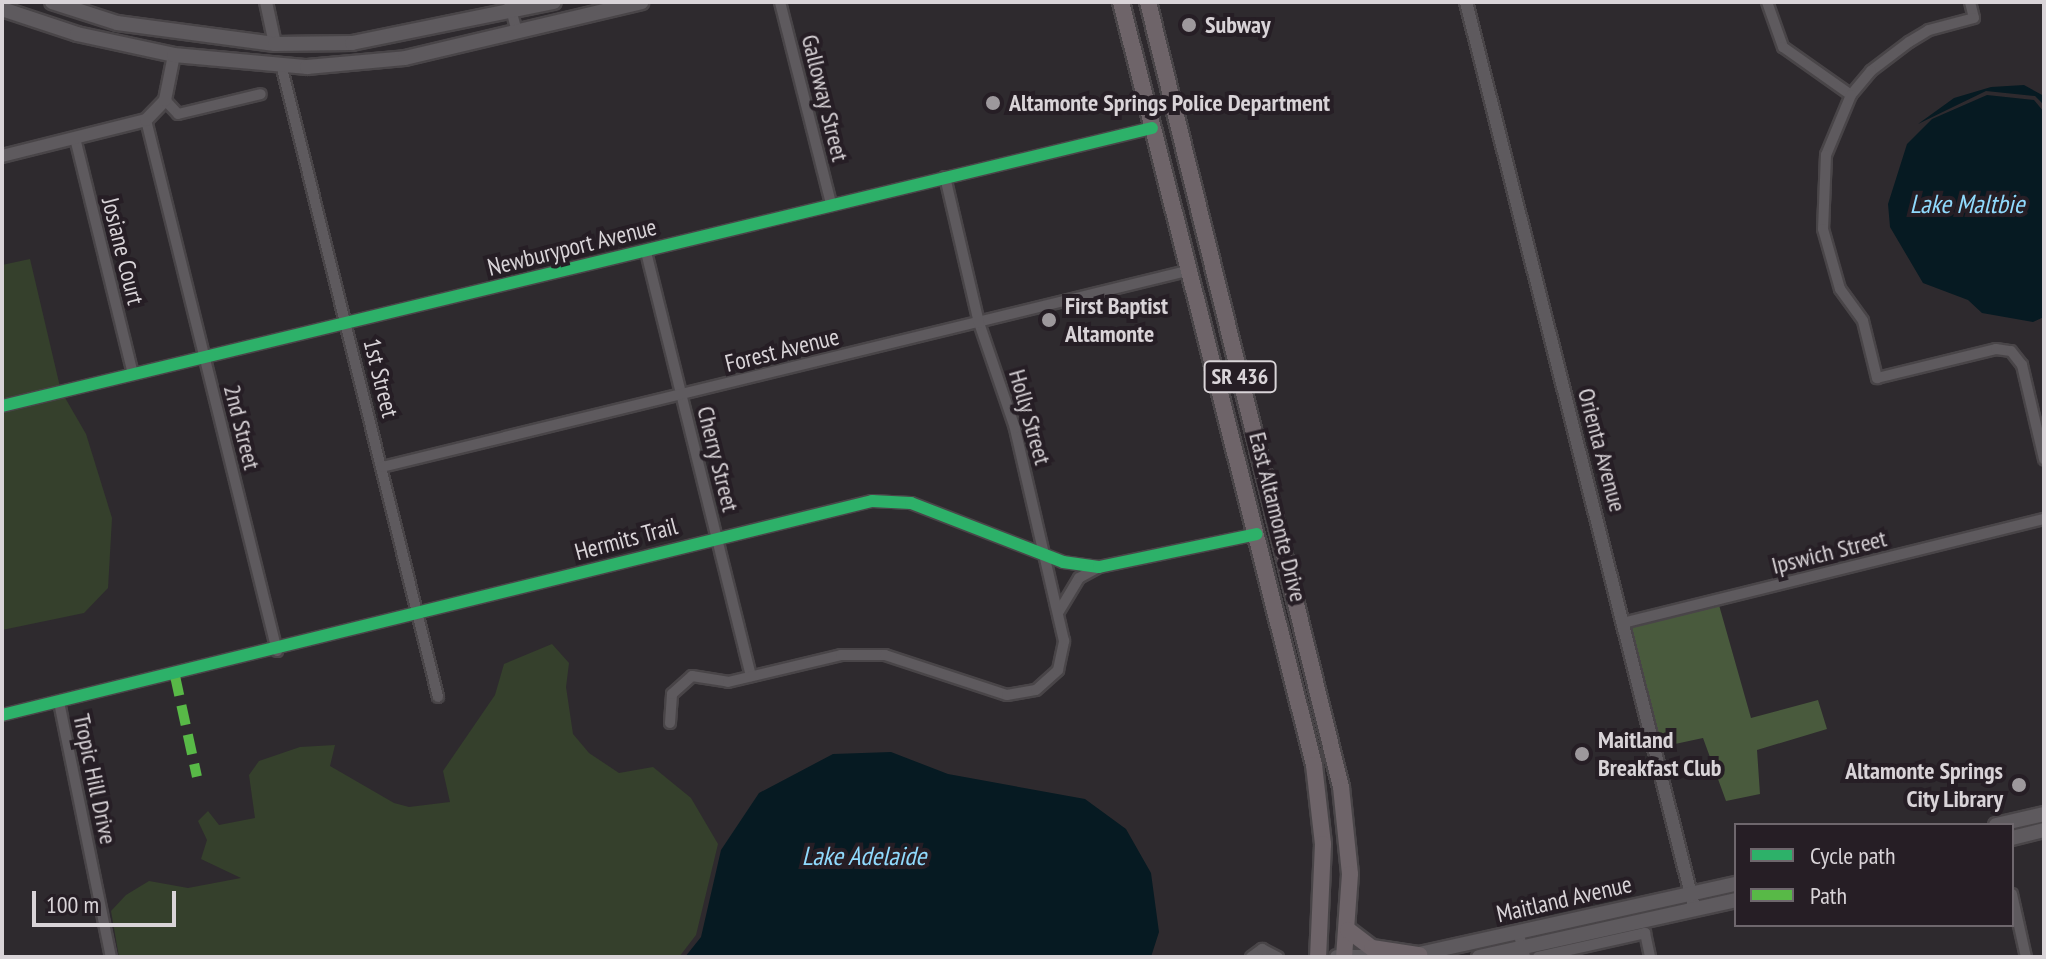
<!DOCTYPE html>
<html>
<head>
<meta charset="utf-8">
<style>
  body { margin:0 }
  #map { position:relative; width:2046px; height:959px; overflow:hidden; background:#2e2a2e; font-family:"PT Sans Narrow",sans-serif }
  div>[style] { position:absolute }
  .green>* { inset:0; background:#35402c }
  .forest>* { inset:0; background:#495a3d }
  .water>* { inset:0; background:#061a22 }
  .roads { filter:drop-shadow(2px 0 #494548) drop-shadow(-2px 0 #494548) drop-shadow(0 2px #494548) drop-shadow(0 -2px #494548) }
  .minor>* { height:10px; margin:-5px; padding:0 5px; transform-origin:5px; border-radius:5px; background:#5e5a5e }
  .tertiary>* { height:12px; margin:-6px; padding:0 6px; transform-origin:6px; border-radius:6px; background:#5e5a5e }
  .secondary>* { height:14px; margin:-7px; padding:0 7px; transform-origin:7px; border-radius:7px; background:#5e5a5e }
  .primary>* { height:16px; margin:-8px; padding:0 8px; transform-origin:8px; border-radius:8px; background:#6e6469 }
  .quiet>* { height:10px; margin-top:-5px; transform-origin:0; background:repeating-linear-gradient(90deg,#58b947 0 20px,transparent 0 30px) }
  .cycleway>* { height:12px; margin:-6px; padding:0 6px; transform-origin:6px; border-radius:6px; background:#2db169 }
  .dots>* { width:22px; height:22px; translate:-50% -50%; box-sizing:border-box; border:4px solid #261e25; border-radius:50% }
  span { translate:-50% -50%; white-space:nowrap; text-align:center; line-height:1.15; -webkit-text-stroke:8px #261e25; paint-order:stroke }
  .shield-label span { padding:2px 6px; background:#261e25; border:2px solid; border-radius:6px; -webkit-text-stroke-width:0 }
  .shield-label { font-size:22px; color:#d9d4d8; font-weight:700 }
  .poi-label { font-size:24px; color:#d9d4d8; font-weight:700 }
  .left { translate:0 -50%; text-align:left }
  .right { translate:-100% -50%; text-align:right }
  .street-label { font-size:24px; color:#d9d4d8 }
  .water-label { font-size:26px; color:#90dafd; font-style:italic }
  .frame { position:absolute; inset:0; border:4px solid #d9d4d8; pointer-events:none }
  .legend { position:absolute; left:1734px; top:823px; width:280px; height:104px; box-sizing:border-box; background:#261e25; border:2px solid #6e676d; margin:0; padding:10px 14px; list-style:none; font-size:24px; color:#d9d4d8 }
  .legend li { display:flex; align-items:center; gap:16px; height:40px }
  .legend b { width:40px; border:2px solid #6e676d }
  .scale { position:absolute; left:32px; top:891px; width:144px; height:36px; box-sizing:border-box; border:4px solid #d9d4d8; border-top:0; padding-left:10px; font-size:24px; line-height:28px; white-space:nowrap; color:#d9d4d8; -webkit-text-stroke:6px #261e25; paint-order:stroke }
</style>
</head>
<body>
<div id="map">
  <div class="green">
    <i style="clip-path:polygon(30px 259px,60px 387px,2px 401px,2px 265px)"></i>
    <i style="clip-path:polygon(64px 396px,86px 434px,112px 518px,108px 588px,84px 613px,2px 630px,2px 411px)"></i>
    <i style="clip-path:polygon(552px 644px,569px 663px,566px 687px,573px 734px,589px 753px,619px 773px,653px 767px,691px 798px,718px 844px,696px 935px,679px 957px,119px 957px,111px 911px,126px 895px,149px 881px,188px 888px,241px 878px,201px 859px,207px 840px,198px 821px,208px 811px,219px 825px,255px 818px,249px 775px,259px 761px,300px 747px,335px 745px,330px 766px,394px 803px,409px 807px,450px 802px,443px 771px,495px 695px,504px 664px)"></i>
  </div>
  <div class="forest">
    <i style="clip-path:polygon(1719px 605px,1751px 718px,1818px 700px,1827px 729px,1757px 750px,1760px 794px,1726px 801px,1703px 738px,1661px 747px,1630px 627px)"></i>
  </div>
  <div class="water">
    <i style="clip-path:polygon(2024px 85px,2044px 96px,2044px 105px,2035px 96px,1986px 91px,1918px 124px,1954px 98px,1991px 87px)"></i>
    <i style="clip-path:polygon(1987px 95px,2034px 100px,2044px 112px,2044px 317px,2033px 322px,1982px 313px,1968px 300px,1923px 283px,1890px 227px,1888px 204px,1907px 144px,1932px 119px)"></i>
    <i style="clip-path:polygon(891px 752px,948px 774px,1085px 799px,1126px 829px,1151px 873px,1159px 932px,1151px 957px,685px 957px,701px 937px,721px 850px,759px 793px,833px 754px)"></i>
  </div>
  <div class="roads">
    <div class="minor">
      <i style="left:509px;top:2px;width:31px;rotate:75deg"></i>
      <i style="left:780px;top:2px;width:208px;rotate:75.8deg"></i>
      <i style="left:1767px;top:2px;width:48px;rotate:70.4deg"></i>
      <i style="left:1783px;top:47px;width:83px;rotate:35.2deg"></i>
      <i style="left:1970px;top:2px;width:16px;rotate:76deg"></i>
      <i style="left:1974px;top:18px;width:47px;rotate:165.1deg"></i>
      <i style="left:1929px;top:30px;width:23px;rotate:149deg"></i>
      <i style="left:1909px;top:42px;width:48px;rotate:142.7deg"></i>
      <i style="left:1871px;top:71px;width:31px;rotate:130deg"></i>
      <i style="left:1851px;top:95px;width:65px;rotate:112.6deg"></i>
      <i style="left:1826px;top:155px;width:74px;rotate:92.3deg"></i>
      <i style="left:1823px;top:229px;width:62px;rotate:74.2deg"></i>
      <i style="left:1840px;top:289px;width:39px;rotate:54deg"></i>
      <i style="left:1863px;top:321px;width:59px;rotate:76.2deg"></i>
      <i style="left:1877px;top:378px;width:122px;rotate:-13.7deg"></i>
      <i style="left:1996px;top:349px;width:15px;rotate:8deg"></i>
      <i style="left:2011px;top:351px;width:18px;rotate:52deg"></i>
      <i style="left:2022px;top:365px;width:97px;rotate:76.8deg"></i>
      <i style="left:282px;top:68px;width:648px;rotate:76.07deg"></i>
      <i style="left:165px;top:100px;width:19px;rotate:47deg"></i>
      <i style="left:178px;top:114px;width:85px;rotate:-13.5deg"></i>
      <i style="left:146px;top:120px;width:547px;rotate:76.14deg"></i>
      <i style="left:75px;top:138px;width:243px;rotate:76.2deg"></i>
      <i style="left:646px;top:252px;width:437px;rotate:76.1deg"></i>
      <i style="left:2px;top:406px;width:1183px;rotate:-13.59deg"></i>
      <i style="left:382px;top:467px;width:833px;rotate:-13.69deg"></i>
      <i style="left:1058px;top:613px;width:41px;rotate:-59deg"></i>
      <i style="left:1079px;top:578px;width:21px;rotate:-29deg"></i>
      <i style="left:1623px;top:623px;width:434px;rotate:-13.9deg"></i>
      <i style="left:59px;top:702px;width:260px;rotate:78.5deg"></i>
      <i style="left:2px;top:715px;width:896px;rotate:-13.82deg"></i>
      <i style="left:872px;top:501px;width:39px;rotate:3deg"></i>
      <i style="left:911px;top:503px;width:163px;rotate:21.2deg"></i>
      <i style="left:1063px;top:562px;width:36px;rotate:8deg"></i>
      <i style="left:1099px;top:567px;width:161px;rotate:-11.8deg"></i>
      <i style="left:670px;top:723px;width:29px;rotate:-86deg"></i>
      <i style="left:672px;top:694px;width:27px;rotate:-42deg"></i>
      <i style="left:692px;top:676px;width:36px;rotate:9deg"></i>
      <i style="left:728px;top:682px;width:116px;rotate:-13.4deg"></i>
      <i style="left:841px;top:655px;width:44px"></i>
      <i style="left:885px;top:655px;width:128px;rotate:18.2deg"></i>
      <i style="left:1007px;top:695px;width:29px;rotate:-10deg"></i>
      <i style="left:1036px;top:690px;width:30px;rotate:-42deg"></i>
      <i style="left:1058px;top:670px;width:30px;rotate:-78deg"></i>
      <i style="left:1064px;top:641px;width:219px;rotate:-103deg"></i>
      <i style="left:1015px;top:428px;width:111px;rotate:-108.9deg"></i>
      <i style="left:979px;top:323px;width:150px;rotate:-103.1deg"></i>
      <i style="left:2012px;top:894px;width:65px;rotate:77.5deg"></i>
      <i style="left:1518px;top:932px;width:26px;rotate:74deg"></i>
      <i style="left:1251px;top:957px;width:14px;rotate:-36deg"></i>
      <i style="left:1262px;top:949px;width:18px;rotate:27deg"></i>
      <i style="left:1538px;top:957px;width:110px;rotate:-12.6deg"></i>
      <i style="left:1645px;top:933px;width:25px;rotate:78deg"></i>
    </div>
    <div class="tertiary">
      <i style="left:266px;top:2px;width:43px;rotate:77.9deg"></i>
      <i style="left:1466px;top:2px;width:936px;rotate:75.85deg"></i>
      <i style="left:2px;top:156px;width:148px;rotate:-14deg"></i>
      <i style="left:146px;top:120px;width:28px;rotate:-46deg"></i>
      <i style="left:165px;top:100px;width:46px;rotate:-78.7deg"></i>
    </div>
    <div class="secondary">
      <i style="left:52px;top:2px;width:68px;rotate:17.9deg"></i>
      <i style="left:117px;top:23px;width:159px;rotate:7.6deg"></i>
      <i style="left:275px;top:44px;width:77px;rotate:-0.7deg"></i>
      <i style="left:352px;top:43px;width:206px;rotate:-11.5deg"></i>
      <i style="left:2px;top:9px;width:79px;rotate:18.4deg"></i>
      <i style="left:77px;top:34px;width:99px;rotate:12.2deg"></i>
      <i style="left:174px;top:55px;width:134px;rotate:5.2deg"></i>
      <i style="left:307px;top:67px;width:98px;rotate:-5.2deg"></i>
      <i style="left:405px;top:58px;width:243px;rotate:-13.3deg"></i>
      <i style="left:1996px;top:825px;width:49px;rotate:-12.9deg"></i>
      <i style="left:2012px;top:838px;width:33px;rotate:-14deg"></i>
      <i style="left:1410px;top:956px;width:334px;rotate:-12.5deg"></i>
      <i style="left:1337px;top:957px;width:32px"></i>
      <i style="left:1479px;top:957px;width:263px;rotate:-12.5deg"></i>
    </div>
    <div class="primary">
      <i style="left:1121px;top:2px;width:787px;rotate:75.8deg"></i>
      <i style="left:1314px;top:765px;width:80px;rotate:83.5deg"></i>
      <i style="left:1323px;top:844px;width:113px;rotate:92.5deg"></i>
      <i style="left:1148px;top:2px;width:808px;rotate:76.19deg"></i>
      <i style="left:1341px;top:787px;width:87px;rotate:84.1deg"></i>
      <i style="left:1350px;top:874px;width:83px;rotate:94.1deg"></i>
      <i style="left:1348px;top:930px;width:30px;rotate:37deg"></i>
      <i style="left:1372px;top:948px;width:48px;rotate:8.5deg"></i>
    </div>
  </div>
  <div class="quiet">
    <i style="left:175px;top:676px;width:103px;rotate:77.7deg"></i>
  </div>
  <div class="cycleway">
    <i style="left:2px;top:406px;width:1183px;rotate:-13.59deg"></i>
    <i style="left:2px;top:715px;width:896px;rotate:-13.82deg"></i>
    <i style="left:872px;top:501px;width:39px;rotate:3deg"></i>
    <i style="left:911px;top:503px;width:163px;rotate:21.2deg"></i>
    <i style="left:1063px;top:562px;width:36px;rotate:8deg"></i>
    <i style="left:1099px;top:567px;width:161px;rotate:-11.8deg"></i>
  </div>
  <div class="dots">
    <i style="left:1189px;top:25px;background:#9d989c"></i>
    <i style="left:993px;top:103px;background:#9d989c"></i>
    <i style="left:1049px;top:320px;background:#9d989c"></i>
    <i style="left:1582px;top:754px;background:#9d989c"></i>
    <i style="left:2019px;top:785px;background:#9d989c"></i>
  </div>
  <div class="shield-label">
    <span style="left:1240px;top:377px">SR 436</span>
  </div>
  <div class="poi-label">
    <span class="left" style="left:1205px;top:25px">Subway</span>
    <span class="left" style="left:1009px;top:103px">Altamonte Springs Police Department</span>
    <span class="left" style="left:1065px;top:320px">First Baptist<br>Altamonte</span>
    <span class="left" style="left:1598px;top:754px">Maitland<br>Breakfast Club</span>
    <span class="right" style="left:2003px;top:785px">Altamonte Springs<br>City Library</span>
  </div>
  <div class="street-label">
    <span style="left:825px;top:98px;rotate:76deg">Galloway Street</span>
    <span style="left:572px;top:247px;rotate:-14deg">Newburyport Avenue</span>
    <span style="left:123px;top:251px;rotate:76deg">Josiane Court</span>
    <span style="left:782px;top:350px;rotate:-14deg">Forest Avenue</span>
    <span style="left:381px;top:378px;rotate:76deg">1st Street</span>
    <span style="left:1030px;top:417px;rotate:74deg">Holly Street</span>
    <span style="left:242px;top:427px;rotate:76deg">2nd Street</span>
    <span style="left:1602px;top:450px;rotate:75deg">Orienta Avenue</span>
    <span style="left:718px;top:459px;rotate:76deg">Cherry Street</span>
    <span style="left:1278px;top:517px;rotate:76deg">East Altamonte Drive</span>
    <span style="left:626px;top:539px;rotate:-15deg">Hermits Trail</span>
    <span style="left:1829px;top:552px;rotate:-14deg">Ipswich Street</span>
    <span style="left:95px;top:779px;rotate:78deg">Tropic Hill Drive</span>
    <span style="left:1564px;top:899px;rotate:-13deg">Maitland Avenue</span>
  </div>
  <div class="water-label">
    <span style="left:1967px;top:204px">Lake Maltbie</span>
    <span style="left:864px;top:856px">Lake Adelaide</span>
  </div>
  <div class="frame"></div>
  <ul class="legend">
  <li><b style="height:10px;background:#2db169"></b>Cycle path</li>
  <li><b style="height:10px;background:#58b947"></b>Path</li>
  </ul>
  <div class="scale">100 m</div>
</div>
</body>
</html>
